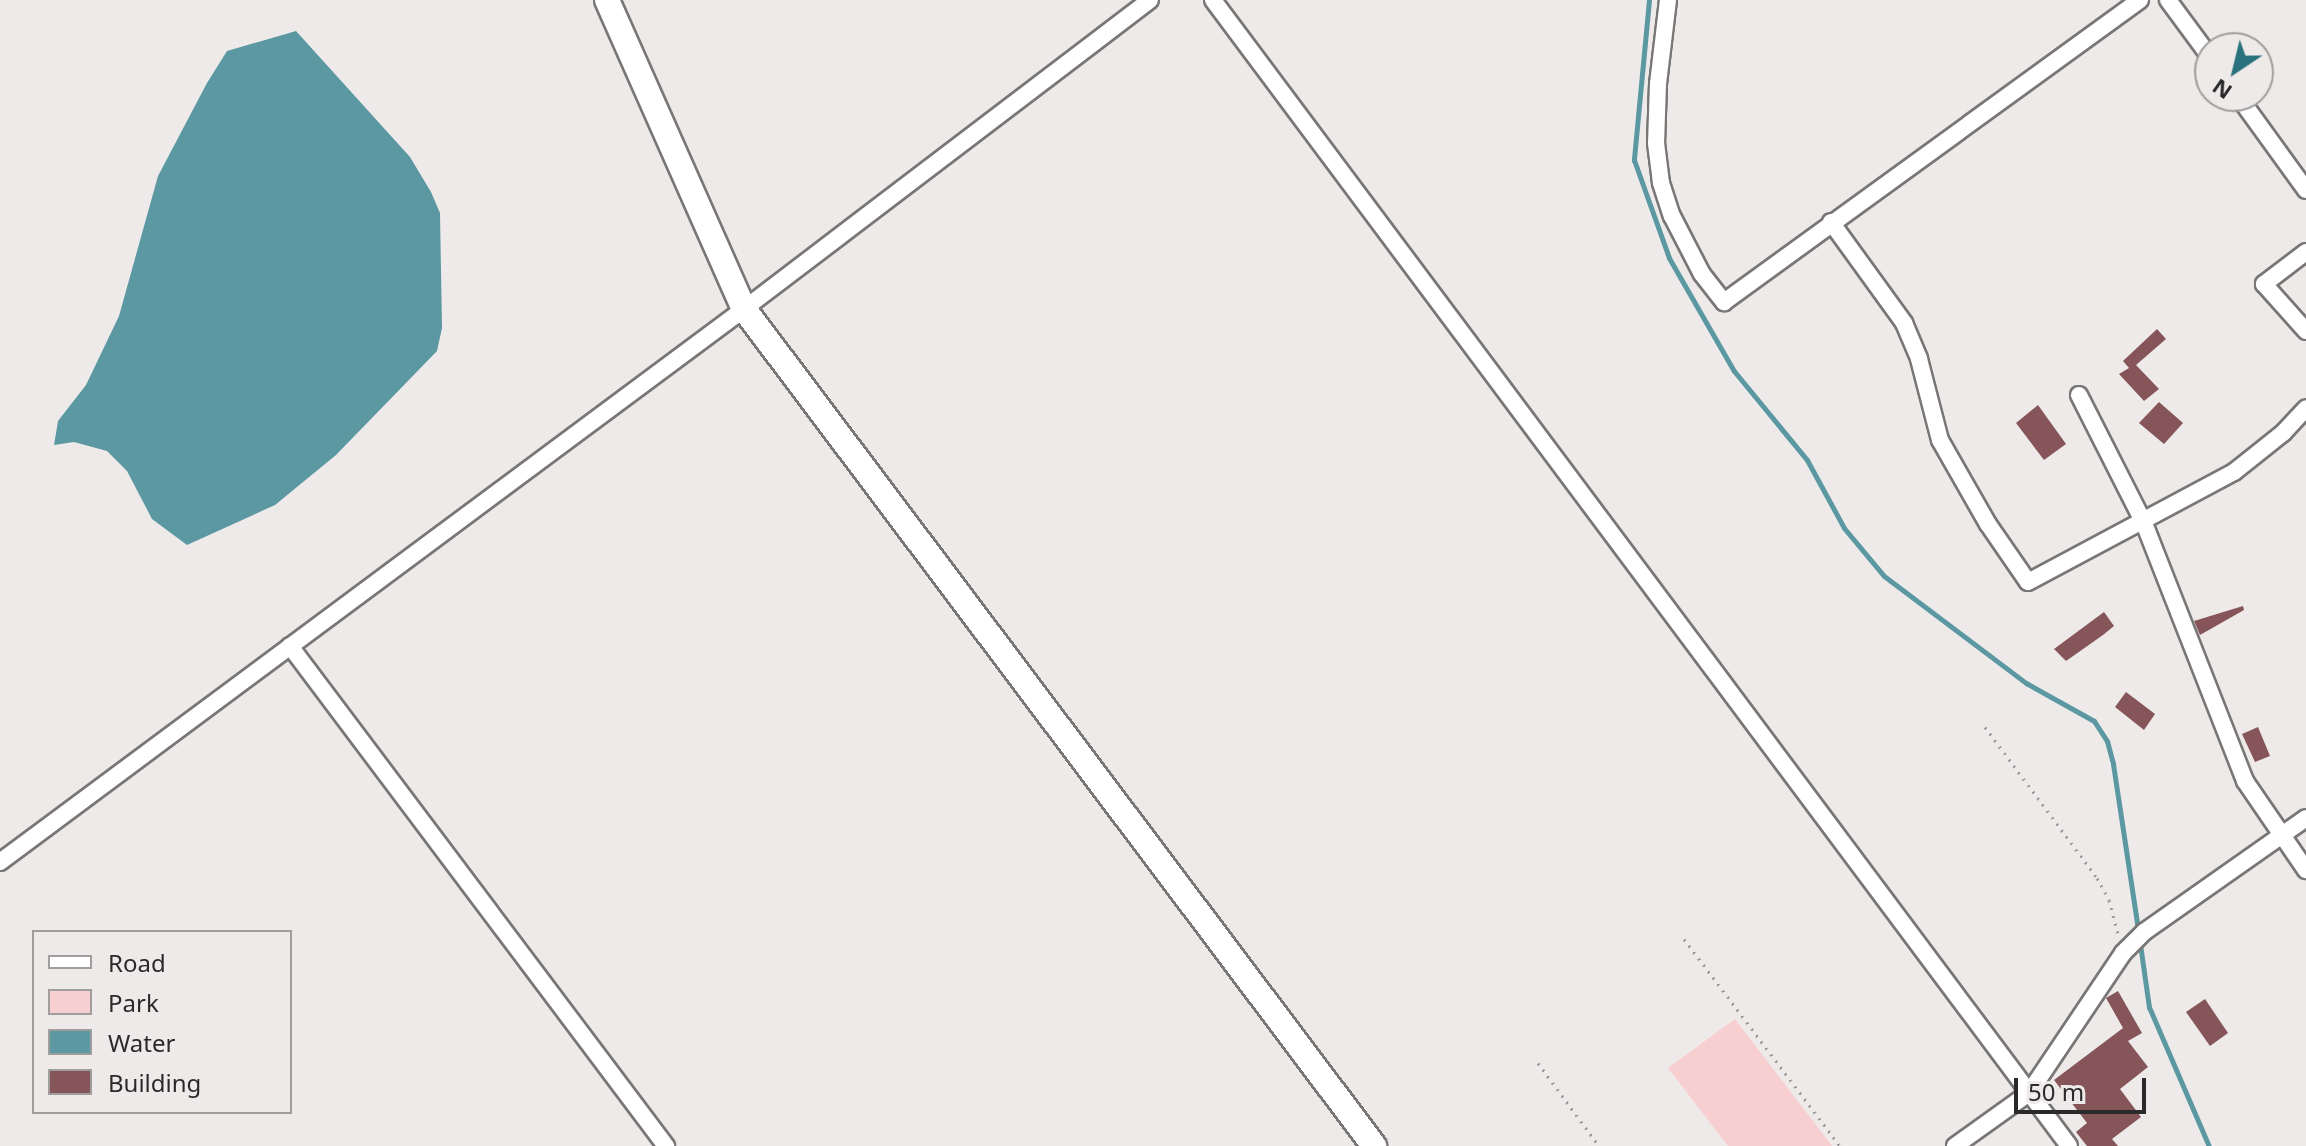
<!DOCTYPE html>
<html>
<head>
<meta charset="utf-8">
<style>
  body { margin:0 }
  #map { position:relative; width:2306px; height:1146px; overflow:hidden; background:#eeeaea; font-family:"Noto Sans",sans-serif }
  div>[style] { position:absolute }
  .green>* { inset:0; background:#f8cfd1 }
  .water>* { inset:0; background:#5b98a2 }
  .stream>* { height:5px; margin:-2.5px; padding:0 2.5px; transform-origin:2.5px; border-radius:2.5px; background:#5b98a2 }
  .building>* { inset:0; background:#855559 }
  .path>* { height:3px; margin-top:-1.5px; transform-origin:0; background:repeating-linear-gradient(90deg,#9c9a9a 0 2px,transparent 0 8px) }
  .roads { filter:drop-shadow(2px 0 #797676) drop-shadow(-2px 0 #797676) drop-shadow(0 2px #797676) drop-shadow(0 -2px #797676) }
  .street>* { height:16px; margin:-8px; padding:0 8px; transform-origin:8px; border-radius:8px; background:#fff }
  .secondary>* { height:24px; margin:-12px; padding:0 12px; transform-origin:12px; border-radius:12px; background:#fff }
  span { translate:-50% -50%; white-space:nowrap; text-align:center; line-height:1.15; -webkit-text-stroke:8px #eeeaea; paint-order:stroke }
  .legend { position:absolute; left:32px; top:930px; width:260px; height:184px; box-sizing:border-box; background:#eeeaea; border:2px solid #a09d9d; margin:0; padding:10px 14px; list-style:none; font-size:24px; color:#2b2a2a }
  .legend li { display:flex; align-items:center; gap:16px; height:40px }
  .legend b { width:40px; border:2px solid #a09d9d }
  .north { position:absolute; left:2194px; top:32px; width:80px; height:80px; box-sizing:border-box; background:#eeeaea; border:2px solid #a09d9d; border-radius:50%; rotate:215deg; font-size:22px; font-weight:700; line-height:32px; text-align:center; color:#2b2a2a }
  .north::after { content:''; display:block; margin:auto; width:28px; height:36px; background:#29717c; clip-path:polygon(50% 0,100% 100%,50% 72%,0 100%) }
  .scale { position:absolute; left:2014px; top:1078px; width:132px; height:36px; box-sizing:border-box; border:4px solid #2b2a2a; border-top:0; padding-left:10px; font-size:24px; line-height:28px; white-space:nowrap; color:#2b2a2a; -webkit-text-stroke:6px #eeeaea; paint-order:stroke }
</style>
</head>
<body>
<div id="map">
  <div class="green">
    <i style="clip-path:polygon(1735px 1019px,1832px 1146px,1728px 1146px,1668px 1068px)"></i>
  </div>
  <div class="water">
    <i style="clip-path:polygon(296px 31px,410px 157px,431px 192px,440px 213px,442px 328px,437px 351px,336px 455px,275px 505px,187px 545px,152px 519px,127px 471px,107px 451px,74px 442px,54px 445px,58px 421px,86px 385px,119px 316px,158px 176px,207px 83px,227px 51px)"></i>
  </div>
  <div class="stream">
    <i style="left:1649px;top:0;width:161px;rotate:95.4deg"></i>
    <i style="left:1634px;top:160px;width:104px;rotate:70.3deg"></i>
    <i style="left:1669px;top:258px;width:130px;rotate:60.1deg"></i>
    <i style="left:1734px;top:371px;width:115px;rotate:50.6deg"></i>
    <i style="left:1807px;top:460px;width:77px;rotate:61.4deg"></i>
    <i style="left:1844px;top:528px;width:62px;rotate:50.2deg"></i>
    <i style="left:1884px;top:576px;width:178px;rotate:37deg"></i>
    <i style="left:2026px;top:683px;width:78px;rotate:29.2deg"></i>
    <i style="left:2094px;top:721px;width:24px;rotate:57deg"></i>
    <i style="left:2107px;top:741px;width:24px;rotate:75deg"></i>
    <i style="left:2113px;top:764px;width:168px;rotate:81.4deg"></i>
    <i style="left:2140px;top:944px;width:64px;rotate:81.9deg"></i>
    <i style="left:2149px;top:1007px;width:151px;rotate:66.7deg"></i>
  </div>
  <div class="building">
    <i style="clip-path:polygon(2157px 329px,2166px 339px,2136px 365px,2159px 389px,2144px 401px,2119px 374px,2129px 368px,2123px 361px)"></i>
    <i style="clip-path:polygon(2159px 402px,2183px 423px,2164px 444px,2139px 423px)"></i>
    <i style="clip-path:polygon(2038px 405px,2066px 444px,2044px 460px,2016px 423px)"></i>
    <i style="clip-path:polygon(2243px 606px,2244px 610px,2200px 635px,2194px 621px)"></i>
    <i style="clip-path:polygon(2104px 612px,2114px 626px,2103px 635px,2066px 661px,2054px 649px)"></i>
    <i style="clip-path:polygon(2126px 692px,2155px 714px,2144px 730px,2115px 707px)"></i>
    <i style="clip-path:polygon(2258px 727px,2270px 756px,2255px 762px,2242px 734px)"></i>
    <i style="clip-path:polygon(2118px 991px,2142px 1033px,2128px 1041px,2148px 1067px,2120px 1089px,2141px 1117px,2112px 1139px,2118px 1146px,2087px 1146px,2076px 1132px,2087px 1123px,2054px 1080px,2123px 1028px,2106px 998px)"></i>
    <i style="clip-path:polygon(2205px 999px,2228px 1033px,2210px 1046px,2186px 1012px)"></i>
  </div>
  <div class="path">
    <i style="left:1985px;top:727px;width:188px;rotate:53.4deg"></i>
    <i style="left:2097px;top:878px;width:25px;rotate:61deg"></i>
    <i style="left:2109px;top:900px;width:35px;rotate:75deg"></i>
    <i style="left:1684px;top:939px;width:259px;rotate:53deg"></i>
    <i style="left:1538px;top:1063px;width:103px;rotate:53.7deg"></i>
  </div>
  <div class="roads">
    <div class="street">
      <i style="left:1213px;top:0;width:1430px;rotate:53.24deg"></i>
      <i style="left:1668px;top:0;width:85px;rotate:96.8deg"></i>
      <i style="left:1658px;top:84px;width:59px;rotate:91.9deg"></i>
      <i style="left:1656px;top:143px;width:40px;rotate:82.9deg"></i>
      <i style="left:1661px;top:183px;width:35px;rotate:72deg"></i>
      <i style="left:1672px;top:216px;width:65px;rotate:62.7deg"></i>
      <i style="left:1702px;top:274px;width:36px;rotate:52deg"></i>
      <i style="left:1724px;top:302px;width:514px;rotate:-35.98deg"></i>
      <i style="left:2168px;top:0;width:71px;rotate:53.6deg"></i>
      <i style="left:2238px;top:96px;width:116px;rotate:54.1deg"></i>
      <i style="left:1831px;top:222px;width:125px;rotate:54.1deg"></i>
      <i style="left:1904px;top:323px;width:39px;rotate:67deg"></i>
      <i style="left:1919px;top:359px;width:84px;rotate:75.5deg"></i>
      <i style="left:1940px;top:440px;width:97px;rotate:60.3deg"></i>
      <i style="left:1988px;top:524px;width:70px;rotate:55.4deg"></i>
      <i style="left:2028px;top:582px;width:234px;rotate:-28.1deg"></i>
      <i style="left:2234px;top:472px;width:63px;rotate:-38.5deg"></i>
      <i style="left:2283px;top:433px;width:34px;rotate:-47deg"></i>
      <i style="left:2306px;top:252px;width:53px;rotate:142.7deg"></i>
      <i style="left:2264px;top:284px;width:63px;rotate:48.2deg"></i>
      <i style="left:2079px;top:395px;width:144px;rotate:63.1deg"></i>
      <i style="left:2144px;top:523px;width:277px;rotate:68.6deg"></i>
      <i style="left:2245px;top:781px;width:108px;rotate:55.6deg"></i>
      <i style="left:290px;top:646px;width:626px;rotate:53.06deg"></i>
      <i style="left:0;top:862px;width:927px;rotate:-36.62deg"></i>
      <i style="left:744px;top:309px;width:510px;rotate:-37.27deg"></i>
      <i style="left:1955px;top:1146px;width:91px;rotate:-35.6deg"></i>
      <i style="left:2029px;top:1093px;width:169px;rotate:-56.1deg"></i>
      <i style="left:2123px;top:953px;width:30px;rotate:-45deg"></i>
      <i style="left:2144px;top:932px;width:198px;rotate:-35.1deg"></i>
    </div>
    <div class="secondary">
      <i style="left:607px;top:0;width:338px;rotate:66.1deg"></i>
      <i style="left:744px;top:309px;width:1048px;rotate:53.03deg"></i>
    </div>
  </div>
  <ul class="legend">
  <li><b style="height:10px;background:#fff"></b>Road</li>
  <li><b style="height:22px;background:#f8cfd1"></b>Park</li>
  <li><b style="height:22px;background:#5b98a2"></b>Water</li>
  <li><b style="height:22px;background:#855559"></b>Building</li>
  </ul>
  <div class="north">N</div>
  <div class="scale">50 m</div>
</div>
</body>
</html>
